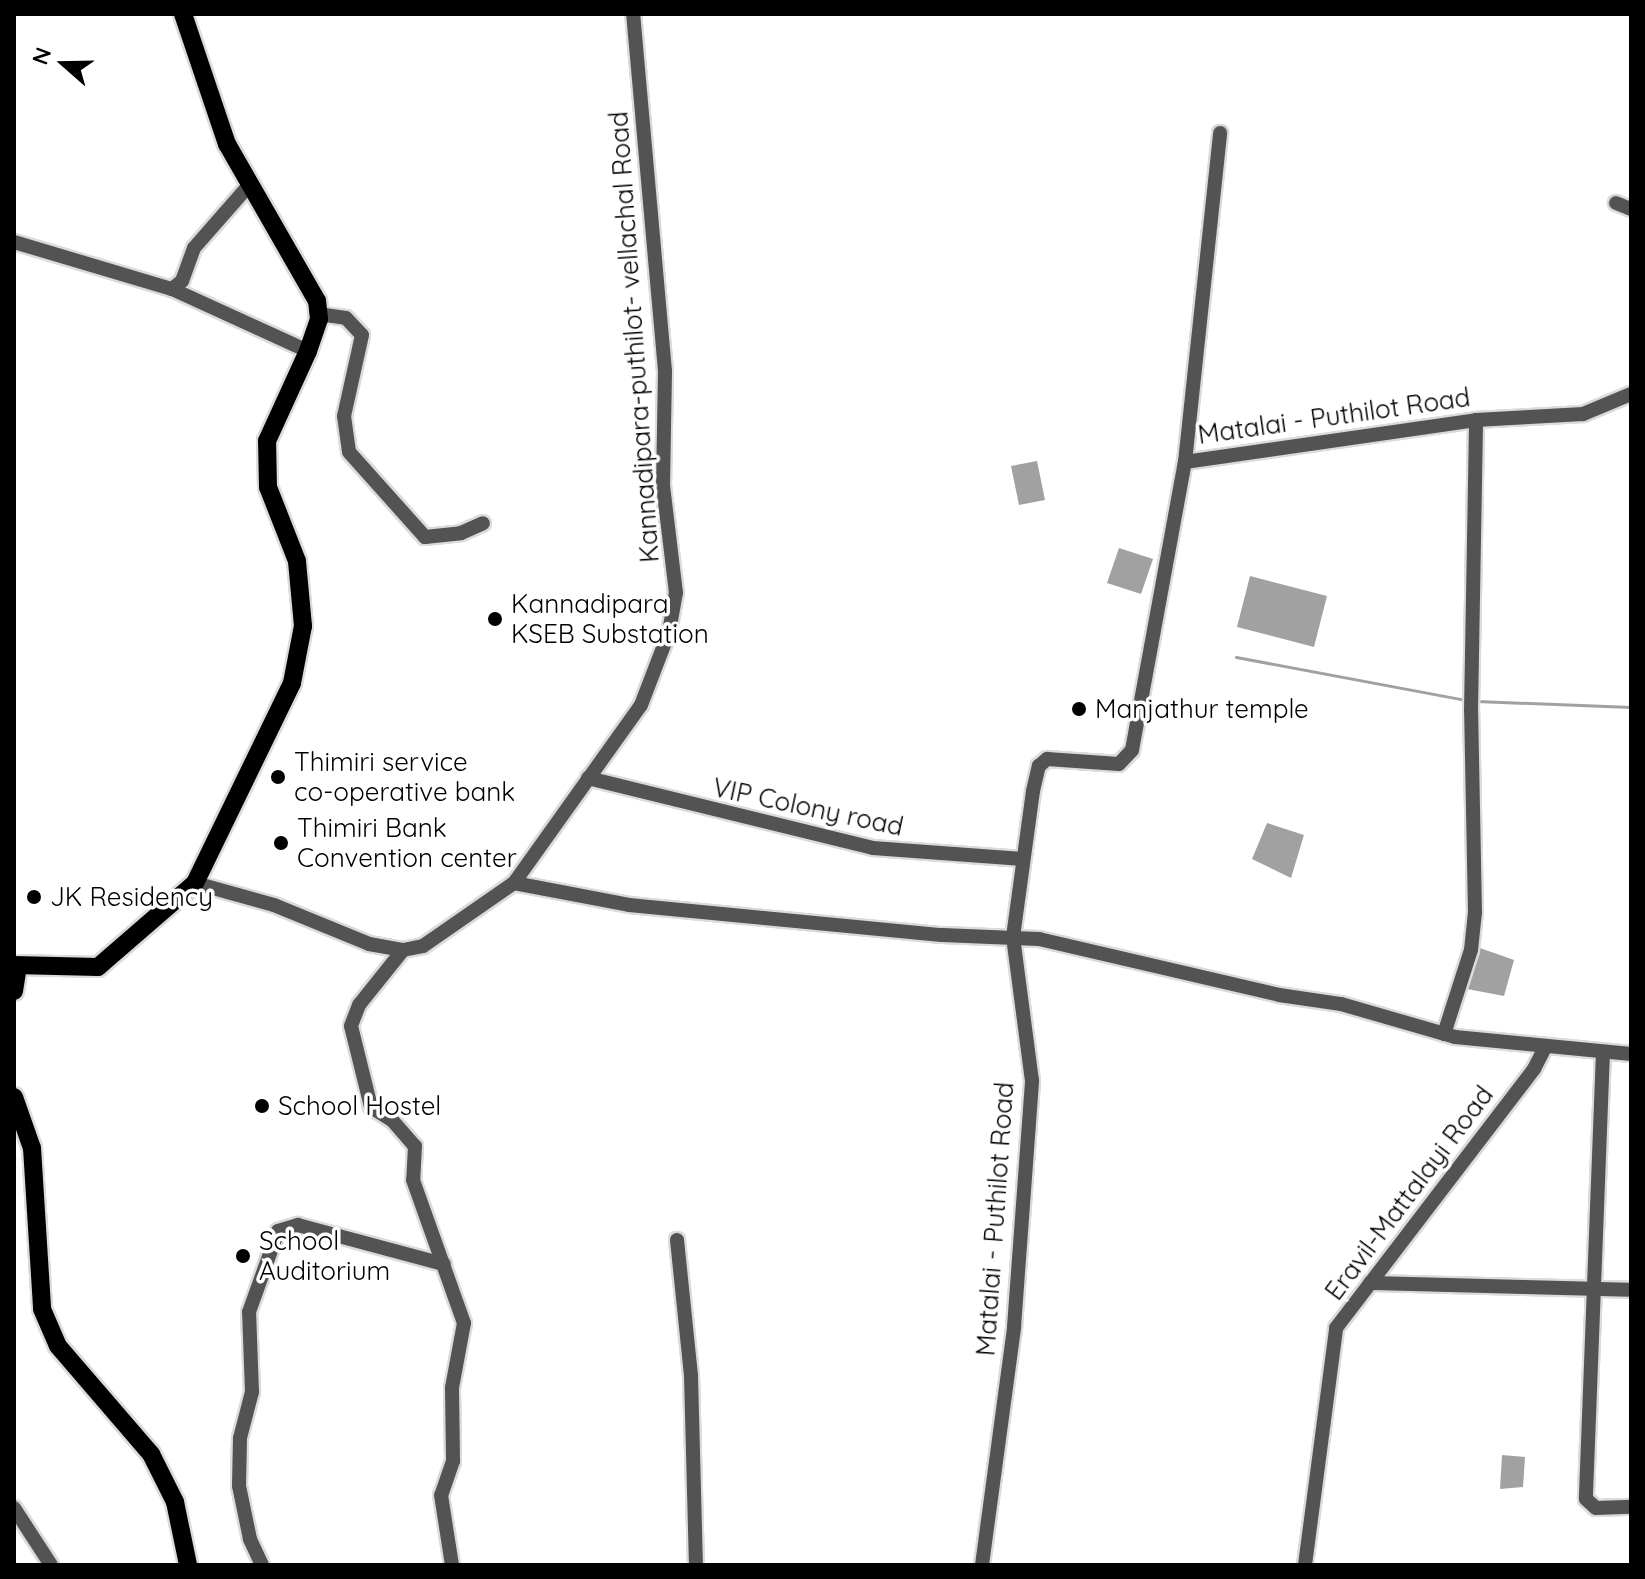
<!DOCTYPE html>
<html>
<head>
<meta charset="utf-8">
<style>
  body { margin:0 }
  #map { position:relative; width:1645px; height:1579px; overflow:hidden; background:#fff; font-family:Quicksand,sans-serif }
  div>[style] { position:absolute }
  .water>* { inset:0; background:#a1a1a1 }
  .stream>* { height:3px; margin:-1.5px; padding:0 1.5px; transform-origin:1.5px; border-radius:1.5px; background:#a1a1a1 }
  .roads { filter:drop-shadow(2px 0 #dbdbdb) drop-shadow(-2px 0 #dbdbdb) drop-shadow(0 2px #dbdbdb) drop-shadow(0 -2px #dbdbdb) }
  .minor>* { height:14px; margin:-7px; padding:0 7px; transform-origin:7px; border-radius:7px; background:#535353 }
  .major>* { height:18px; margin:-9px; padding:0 9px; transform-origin:9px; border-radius:9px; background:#000 }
  .dots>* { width:22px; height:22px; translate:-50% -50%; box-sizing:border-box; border:4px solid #fff; border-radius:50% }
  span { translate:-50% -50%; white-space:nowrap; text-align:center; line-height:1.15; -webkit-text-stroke:7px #fff; paint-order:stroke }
  .street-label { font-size:26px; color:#000 }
  .poi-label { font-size:26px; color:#000 }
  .left { translate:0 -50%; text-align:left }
  .frame { position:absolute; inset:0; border:16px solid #000; pointer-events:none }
  .north { position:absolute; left:24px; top:24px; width:80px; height:80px; -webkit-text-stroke:6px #fff; paint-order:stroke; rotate:290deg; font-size:22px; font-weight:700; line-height:32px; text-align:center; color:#000 }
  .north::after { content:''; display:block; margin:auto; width:28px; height:36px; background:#000; clip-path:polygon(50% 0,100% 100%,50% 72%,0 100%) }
</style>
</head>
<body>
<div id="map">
  <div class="water">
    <i style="clip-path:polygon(1037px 461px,1045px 500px,1019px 505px,1011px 466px)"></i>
    <i style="clip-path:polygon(1119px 548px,1153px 559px,1141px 594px,1107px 583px)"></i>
    <i style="clip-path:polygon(1250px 576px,1327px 596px,1314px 647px,1237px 627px)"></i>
    <i style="clip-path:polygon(1267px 823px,1304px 835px,1291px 878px,1252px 859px)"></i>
    <i style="clip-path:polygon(1480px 948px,1514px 960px,1504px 996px,1467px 989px)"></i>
    <i style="clip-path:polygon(1502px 1455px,1525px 1457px,1523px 1487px,1500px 1489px)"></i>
  </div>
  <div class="stream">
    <i style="left:1236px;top:657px;width:233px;rotate:10.6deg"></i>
    <i style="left:1476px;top:701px;width:155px;rotate:2.2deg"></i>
  </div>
  <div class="roads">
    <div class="minor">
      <i style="left:1616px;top:203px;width:16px;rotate:22deg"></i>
      <i style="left:14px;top:242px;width:165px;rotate:16.6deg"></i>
      <i style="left:172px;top:289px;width:13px;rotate:-39deg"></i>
      <i style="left:182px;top:281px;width:35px;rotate:-70deg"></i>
      <i style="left:194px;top:248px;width:85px;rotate:-48.8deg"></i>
      <i style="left:172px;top:289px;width:149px;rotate:24.5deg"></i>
      <i style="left:318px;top:314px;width:28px;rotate:8deg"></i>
      <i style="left:346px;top:318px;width:23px;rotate:47deg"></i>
      <i style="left:362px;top:335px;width:83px;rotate:102.5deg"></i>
      <i style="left:344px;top:416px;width:36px;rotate:82deg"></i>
      <i style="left:349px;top:452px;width:114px;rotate:48.2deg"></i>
      <i style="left:425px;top:537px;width:36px;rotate:-6deg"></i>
      <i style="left:461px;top:533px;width:24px;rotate:-24deg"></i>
      <i style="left:1185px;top:462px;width:331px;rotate:-83.9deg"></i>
      <i style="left:588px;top:778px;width:293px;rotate:13.8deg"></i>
      <i style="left:873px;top:848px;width:150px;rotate:4.2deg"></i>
      <i style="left:195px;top:883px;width:82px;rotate:15.6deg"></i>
      <i style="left:274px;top:905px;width:103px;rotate:22.3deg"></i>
      <i style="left:369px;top:944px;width:35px;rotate:10deg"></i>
      <i style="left:403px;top:950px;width:20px;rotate:-11deg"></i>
      <i style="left:423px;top:946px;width:111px;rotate:-34.7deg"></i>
      <i style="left:514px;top:883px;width:219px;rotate:-54.5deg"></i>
      <i style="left:641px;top:705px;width:78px;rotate:-69deg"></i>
      <i style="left:669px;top:632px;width:40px;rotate:-80deg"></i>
      <i style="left:676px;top:593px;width:108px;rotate:-96.9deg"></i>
      <i style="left:663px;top:486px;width:115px;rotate:-89deg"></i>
      <i style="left:665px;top:371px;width:358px;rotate:-95.1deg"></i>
      <i style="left:514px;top:883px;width:117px;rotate:10.8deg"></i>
      <i style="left:629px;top:905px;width:314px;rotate:5.5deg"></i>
      <i style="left:942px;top:935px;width:97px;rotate:2.4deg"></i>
      <i style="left:1039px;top:939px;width:246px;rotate:13.1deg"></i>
      <i style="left:1279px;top:995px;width:63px;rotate:8.3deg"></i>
      <i style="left:1341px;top:1004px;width:119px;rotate:16.1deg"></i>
      <i style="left:1455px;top:1037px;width:177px;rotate:5.5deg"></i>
      <i style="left:403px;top:950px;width:70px;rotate:128.7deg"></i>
      <i style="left:359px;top:1005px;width:22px;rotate:111deg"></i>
      <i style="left:351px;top:1026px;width:83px;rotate:76.1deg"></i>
      <i style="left:371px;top:1107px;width:25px;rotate:32deg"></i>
      <i style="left:392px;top:1120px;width:35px;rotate:49deg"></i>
      <i style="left:415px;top:1146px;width:34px;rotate:93deg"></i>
      <i style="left:413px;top:1180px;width:152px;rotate:70.4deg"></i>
      <i style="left:464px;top:1323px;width:66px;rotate:100.5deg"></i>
      <i style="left:452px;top:1388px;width:73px;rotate:89.2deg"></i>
      <i style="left:453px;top:1461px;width:36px;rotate:109deg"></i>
      <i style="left:441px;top:1495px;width:71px;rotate:81.1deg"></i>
      <i style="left:1444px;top:1034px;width:88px;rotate:-72.2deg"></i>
      <i style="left:1471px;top:950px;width:37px;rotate:-84deg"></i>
      <i style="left:1475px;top:913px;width:202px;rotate:-91.1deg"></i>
      <i style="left:1471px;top:711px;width:291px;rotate:-89deg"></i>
      <i style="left:1603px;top:1052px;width:447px;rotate:92.2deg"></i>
      <i style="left:1586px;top:1499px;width:13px;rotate:42deg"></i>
      <i style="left:1596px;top:1508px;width:35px;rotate:-2deg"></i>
      <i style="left:677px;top:1240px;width:137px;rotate:84.1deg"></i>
      <i style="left:691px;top:1376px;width:189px;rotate:88.5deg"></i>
      <i style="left:1370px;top:1283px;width:261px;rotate:1.5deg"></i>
      <i style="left:14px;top:1508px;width:68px;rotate:57deg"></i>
      <i style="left:262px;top:1565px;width:29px;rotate:-115deg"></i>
      <i style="left:250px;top:1539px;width:54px;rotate:-101.7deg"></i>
      <i style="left:239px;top:1486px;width:48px;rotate:-88.8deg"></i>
      <i style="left:240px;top:1438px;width:48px;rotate:-75.4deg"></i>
      <i style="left:252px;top:1392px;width:80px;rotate:-92.1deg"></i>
      <i style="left:249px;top:1312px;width:86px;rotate:-70.3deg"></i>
      <i style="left:278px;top:1231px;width:21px;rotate:-17deg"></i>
      <i style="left:298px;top:1225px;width:151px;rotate:15deg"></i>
      <i style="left:982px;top:1565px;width:240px;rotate:-82.3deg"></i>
      <i style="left:1014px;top:1327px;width:247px;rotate:-85.8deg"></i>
      <i style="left:1032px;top:1081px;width:145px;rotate:-97.5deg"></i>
      <i style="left:1013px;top:937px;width:147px;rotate:-82.2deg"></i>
      <i style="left:1033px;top:791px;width:26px;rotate:-77deg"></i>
      <i style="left:1039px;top:766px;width:11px;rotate:-41deg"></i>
      <i style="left:1047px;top:759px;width:72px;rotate:4deg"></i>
      <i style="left:1119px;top:764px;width:19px;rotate:-47deg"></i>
      <i style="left:1132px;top:750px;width:293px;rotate:-79.6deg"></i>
      <i style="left:1185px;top:462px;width:294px;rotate:-8.2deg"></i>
      <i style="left:1476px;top:420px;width:107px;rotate:-3.2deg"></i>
      <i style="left:1583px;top:414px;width:52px;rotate:-22.6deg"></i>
      <i style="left:1305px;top:1565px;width:239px;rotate:-82.5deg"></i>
      <i style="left:1336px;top:1328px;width:326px;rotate:-52.6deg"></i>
      <i style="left:1534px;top:1069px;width:25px;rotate:-63deg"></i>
    </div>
    <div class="major">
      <i style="left:14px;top:965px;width:84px;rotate:1.4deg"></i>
      <i style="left:98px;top:967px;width:128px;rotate:-40.9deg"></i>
      <i style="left:195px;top:883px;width:222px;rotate:-64.1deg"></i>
      <i style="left:292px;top:683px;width:58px;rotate:-79.1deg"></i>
      <i style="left:303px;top:626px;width:65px;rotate:-95.3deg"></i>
      <i style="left:297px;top:561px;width:79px;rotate:-111.4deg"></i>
      <i style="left:268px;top:487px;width:46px;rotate:-91.2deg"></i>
      <i style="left:267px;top:441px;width:99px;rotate:-65.5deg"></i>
      <i style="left:308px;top:351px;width:34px;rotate:-71deg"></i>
      <i style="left:319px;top:319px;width:18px;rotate:-96deg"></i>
      <i style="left:317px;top:301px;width:181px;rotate:-119.8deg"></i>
      <i style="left:227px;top:144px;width:137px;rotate:-108.7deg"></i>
      <i style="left:14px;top:991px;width:25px;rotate:-81deg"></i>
      <i style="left:14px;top:1097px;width:54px;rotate:70.6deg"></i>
      <i style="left:32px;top:1148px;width:161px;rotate:86.4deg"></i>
      <i style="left:42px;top:1309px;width:40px;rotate:66.6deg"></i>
      <i style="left:58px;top:1346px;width:143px;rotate:49.3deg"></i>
      <i style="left:151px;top:1454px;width:54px;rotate:63.4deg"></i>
      <i style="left:175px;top:1502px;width:64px;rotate:78.3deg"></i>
    </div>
  </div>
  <div class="dots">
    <i style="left:495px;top:619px;background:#000"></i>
    <i style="left:1079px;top:709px;background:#000"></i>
    <i style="left:278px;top:777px;background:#000"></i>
    <i style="left:281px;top:843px;background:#000"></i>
    <i style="left:34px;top:897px;background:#000"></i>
    <i style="left:262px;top:1106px;background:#000"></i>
    <i style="left:243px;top:1256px;background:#000"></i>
  </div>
  <div class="street-label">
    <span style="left:634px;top:337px;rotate:-94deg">Kannadipara-puthilot- vellachal Road</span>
    <span style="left:1334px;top:416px;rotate:-8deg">Matalai - Puthilot Road</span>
    <span style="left:808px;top:807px;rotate:12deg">VIP Colony road</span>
    <span style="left:1409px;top:1193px;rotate:-53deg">Eravil-Mattalayi Road</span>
    <span style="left:995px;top:1219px;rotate:-86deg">Matalai - Puthilot Road</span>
  </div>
  <div class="poi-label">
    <span class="left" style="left:511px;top:619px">Kannadipara<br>KSEB Substation</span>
    <span class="left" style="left:1095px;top:709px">Manjathur temple</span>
    <span class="left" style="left:294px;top:777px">Thimiri service<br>co-operative bank</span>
    <span class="left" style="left:297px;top:843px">Thimiri Bank<br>Convention center</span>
    <span class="left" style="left:50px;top:897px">JK Residency</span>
    <span class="left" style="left:278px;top:1106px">School Hostel</span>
    <span class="left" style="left:259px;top:1256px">School<br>Auditorium</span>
  </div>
  <div class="frame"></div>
  <div class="north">N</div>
</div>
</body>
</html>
